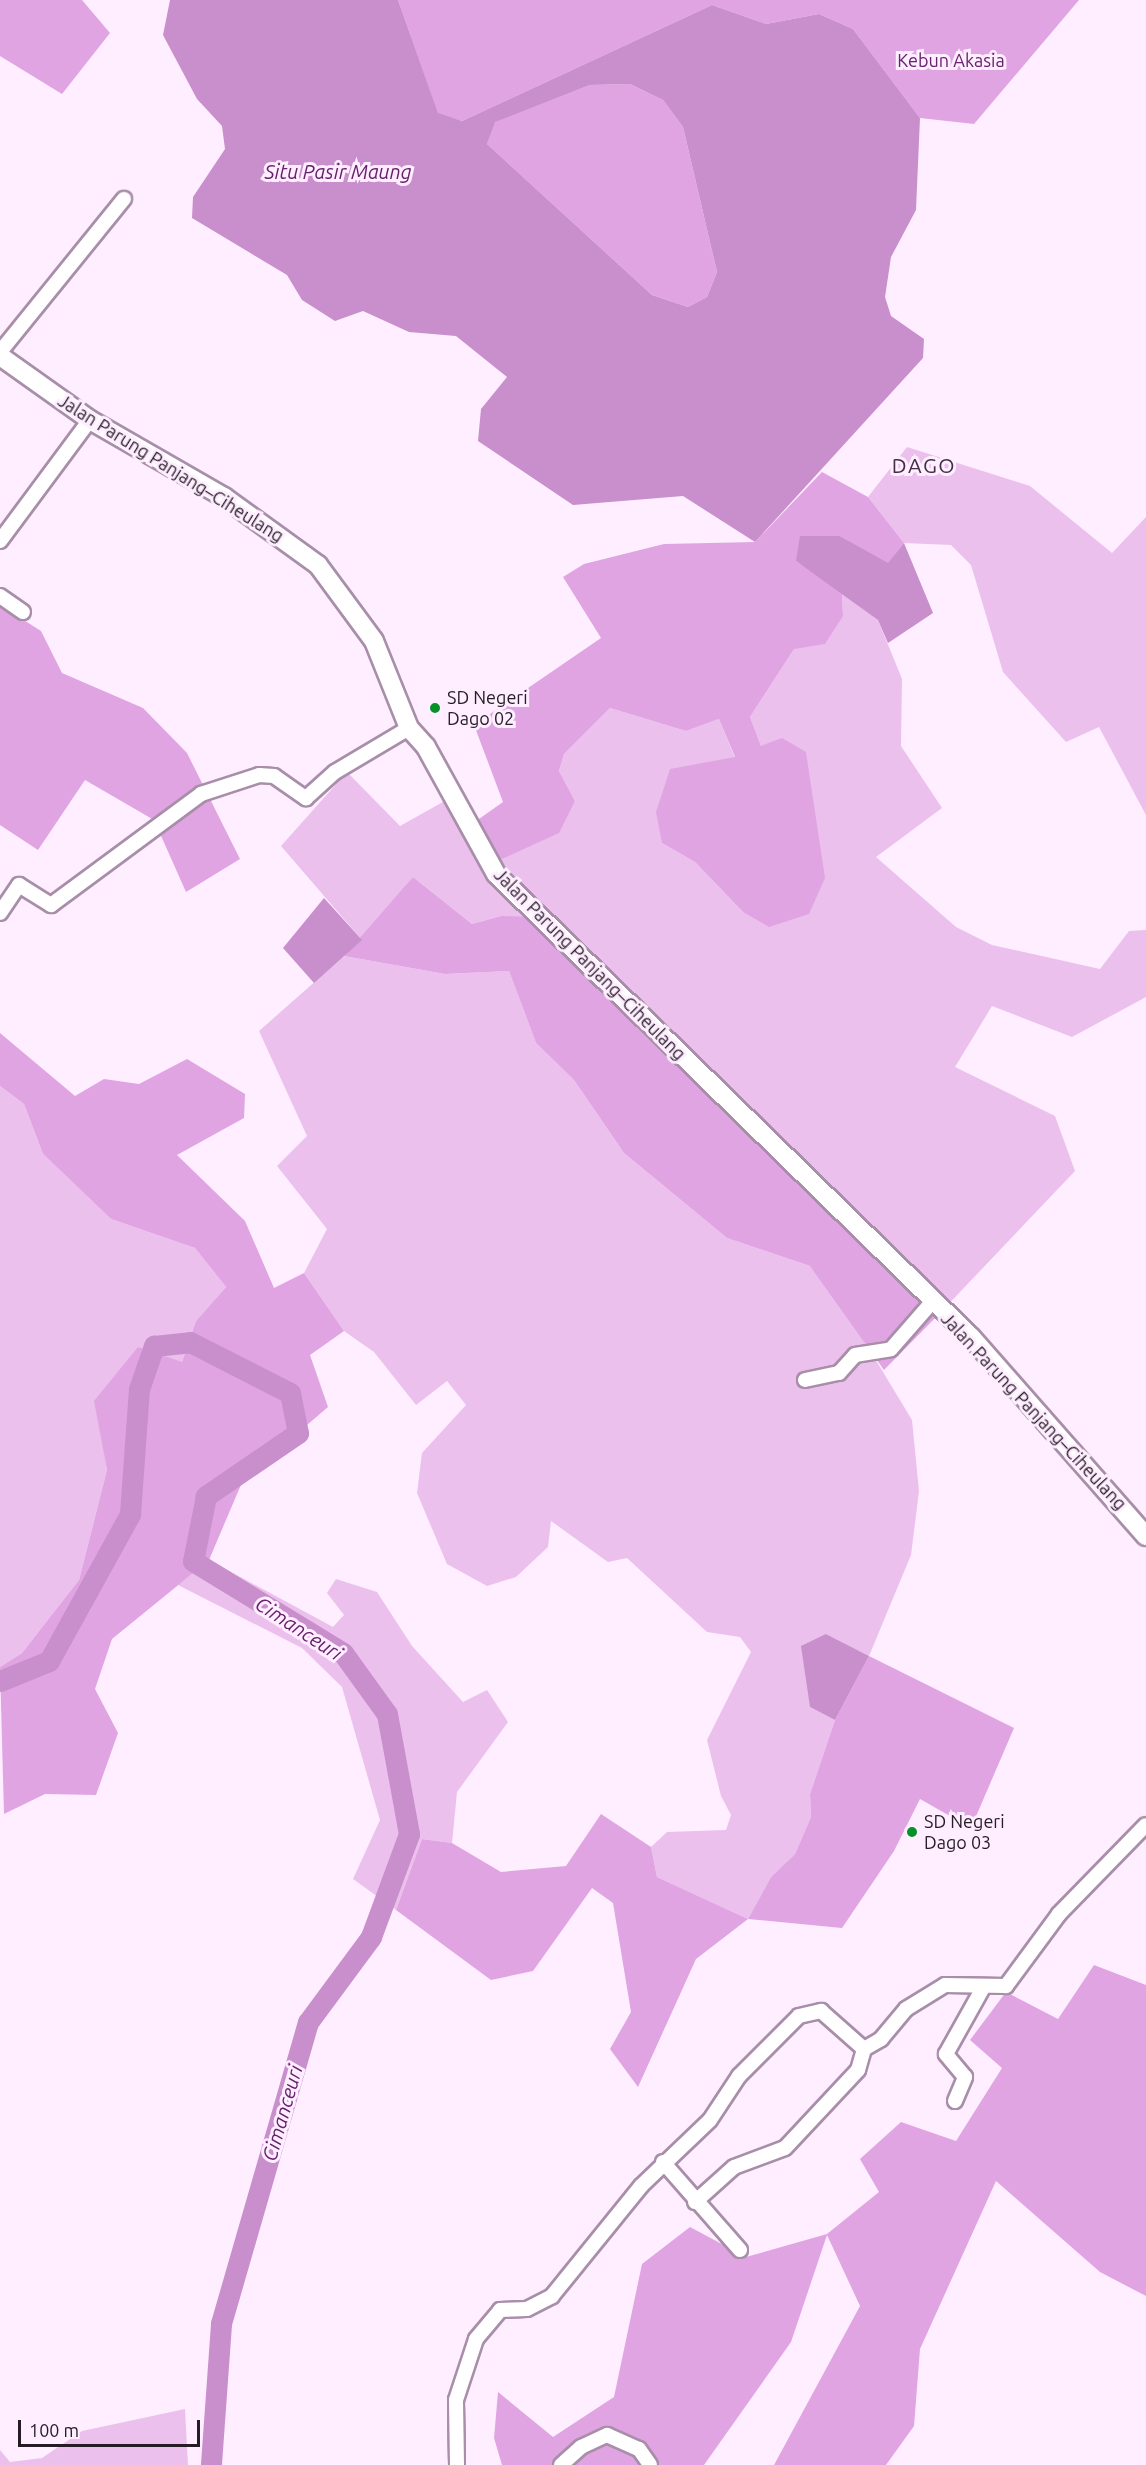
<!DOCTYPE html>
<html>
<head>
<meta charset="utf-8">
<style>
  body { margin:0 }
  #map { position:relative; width:1146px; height:2465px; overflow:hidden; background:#feeeff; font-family:Ubuntu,sans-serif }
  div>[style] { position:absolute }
  .green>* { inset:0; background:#ebc0ed }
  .forest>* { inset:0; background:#e0a4e3 }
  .water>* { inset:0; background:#c98ecc }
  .river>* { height:21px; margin:-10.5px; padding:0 10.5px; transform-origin:10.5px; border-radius:10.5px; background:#c98ecc }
  .roads { filter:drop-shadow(2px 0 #a88ea9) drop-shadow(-2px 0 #a88ea9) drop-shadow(0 2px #a88ea9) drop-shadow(0 -2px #a88ea9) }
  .minor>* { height:14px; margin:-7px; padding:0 7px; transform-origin:7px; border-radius:7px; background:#fff }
  .tertiary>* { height:18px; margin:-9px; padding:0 9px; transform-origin:9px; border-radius:9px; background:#fff }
  .dots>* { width:16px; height:16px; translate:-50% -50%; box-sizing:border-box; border:3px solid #feeeff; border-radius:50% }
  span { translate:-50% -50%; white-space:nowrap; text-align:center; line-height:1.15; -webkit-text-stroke:6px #feeeff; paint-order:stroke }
  .park-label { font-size:18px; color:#67216d }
  .street-label { font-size:18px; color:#261c26 }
  .poi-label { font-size:18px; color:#261c26 }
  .left { translate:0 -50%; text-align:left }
  .water-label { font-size:20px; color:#66206c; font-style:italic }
  .quarter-label { font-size:21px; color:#422d43; letter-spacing:1.5px }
  .scale { position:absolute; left:18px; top:2420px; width:182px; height:27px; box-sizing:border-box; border:3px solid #261c26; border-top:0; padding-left:8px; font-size:18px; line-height:21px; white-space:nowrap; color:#261c26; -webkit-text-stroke:4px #feeeff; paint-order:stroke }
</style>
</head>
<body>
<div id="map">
  <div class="green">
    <i style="clip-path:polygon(907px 447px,1030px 486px,1112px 553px,1146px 517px,1146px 815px,1099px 727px,1066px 742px,1003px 672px,971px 565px,951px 545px,904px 543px,868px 497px)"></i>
    <i style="clip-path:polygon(842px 591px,878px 620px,902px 679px,901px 746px,942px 808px,876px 857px,956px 927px,992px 945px,1100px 969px,1129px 931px,1146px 930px,1146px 997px,1072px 1037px,992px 1006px,955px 1067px,1055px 1116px,1075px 1171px,941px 1312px,501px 916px,472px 924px,413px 877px,362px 940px,281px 846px,347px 772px,400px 826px,450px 798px,493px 862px,575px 801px,559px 771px,564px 754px,610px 708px,686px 731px,719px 719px,735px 758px,662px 843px,695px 862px,743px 912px,811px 808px,806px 753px,761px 746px,750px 717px,794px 649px,843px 616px)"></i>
    <i style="clip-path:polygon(344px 956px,445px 974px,509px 971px,536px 1043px,574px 1080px,624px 1153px,727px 1238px,810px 1266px,842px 1304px,912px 1420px,919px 1491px,911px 1555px,869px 1656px,826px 1634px,810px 1707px,835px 1720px,810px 1794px,811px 1817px,795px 1854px,771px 1877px,748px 1919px,657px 1877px,651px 1847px,667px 1832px,726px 1830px,731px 1815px,721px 1796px,707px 1740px,751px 1652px,740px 1637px,707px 1632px,627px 1558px,608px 1562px,551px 1521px,548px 1547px,516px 1577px,487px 1586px,447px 1564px,417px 1493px,422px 1453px,466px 1405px,447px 1381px,416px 1405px,374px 1352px,344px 1331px,304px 1273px,327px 1229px,277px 1166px,307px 1136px,259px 1031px)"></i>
    <i style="clip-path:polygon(0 1086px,24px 1104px,43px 1154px,111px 1219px,195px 1248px,226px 1287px,196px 1321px,182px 1362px,95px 1401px,107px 1470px,79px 1580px,22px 1653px,0 1667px)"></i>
    <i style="clip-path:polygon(209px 1560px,333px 1627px,344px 1615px,327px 1593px,336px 1579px,377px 1592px,412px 1646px,463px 1702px,487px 1690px,508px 1722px,457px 1792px,452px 1843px,422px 1839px,396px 1910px,353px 1879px,380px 1820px,342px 1687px,302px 1648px,178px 1585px)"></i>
    <i style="clip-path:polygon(185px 2409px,188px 2465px,0 2465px,0 2450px,10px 2462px,42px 2458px,82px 2431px)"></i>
  </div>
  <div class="forest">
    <i style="clip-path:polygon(0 0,82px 0,110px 33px,62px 94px,0 56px)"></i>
    <i style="clip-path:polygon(398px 0,1079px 0,974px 124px,920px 118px,853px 29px,819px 14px,766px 24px,712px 5px,462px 121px,438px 114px)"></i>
    <i style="clip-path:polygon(630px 84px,663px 100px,683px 127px,717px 272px,707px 297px,688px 307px,652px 295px,487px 144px,494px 122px,590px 85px)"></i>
    <i style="clip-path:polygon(822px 472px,868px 497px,904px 543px,888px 564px,840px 536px,796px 561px,842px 591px,843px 616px,825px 644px,794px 649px,750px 717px,761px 746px,782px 738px,806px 752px,825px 878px,809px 914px,769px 927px,743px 912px,695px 862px,662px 843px,656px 812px,670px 769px,735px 757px,719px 719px,686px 731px,610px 708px,564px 754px,559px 771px,575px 801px,559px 833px,493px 863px,469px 826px,503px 802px,474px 725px,601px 638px,563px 577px,584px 564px,664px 544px,755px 542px)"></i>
    <i style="clip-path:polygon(0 605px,41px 631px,62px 673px,143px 708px,187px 753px,240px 859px,186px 892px,154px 820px,85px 780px,38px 850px,0 825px)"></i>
    <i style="clip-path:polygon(413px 877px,472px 924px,501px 916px,542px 917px,941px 1312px,884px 1370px,810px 1266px,727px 1238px,624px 1153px,574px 1080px,536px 1043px,509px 971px,445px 974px,344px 956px)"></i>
    <i style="clip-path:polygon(0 1033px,75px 1096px,104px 1079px,139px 1084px,187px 1059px,245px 1094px,244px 1118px,177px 1155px,245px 1221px,274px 1288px,304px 1273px,344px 1331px,310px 1355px,328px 1407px,243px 1480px,209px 1560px,112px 1639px,95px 1689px,118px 1733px,96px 1795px,45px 1794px,4px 1814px,0 1667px,22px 1653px,79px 1580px,107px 1470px,94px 1401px,138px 1347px,182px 1362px,196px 1321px,226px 1287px,195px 1248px,111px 1219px,43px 1154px,24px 1104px,0 1086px)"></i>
    <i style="clip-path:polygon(869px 1656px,1014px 1728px,971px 1828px,920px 1799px,894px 1851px,842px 1928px,748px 1919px,696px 1959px,638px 2087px,610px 2049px,631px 2012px,613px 1903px,592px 1888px,533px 1971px,491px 1980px,396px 1910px,422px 1839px,452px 1843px,501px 1872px,566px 1866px,601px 1814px,651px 1847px,657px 1877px,748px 1919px,771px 1877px,795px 1854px,811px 1817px,810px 1794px,835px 1720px)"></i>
    <i style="clip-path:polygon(1094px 1965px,1146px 1985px,1146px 2296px,1100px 2272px,996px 2181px,920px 2349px,914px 2426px,886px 2465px,774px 2465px,860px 2306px,827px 2235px,791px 2342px,704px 2465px,502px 2465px,494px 2438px,498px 2392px,553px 2437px,614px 2397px,642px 2264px,690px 2227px,746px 2257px,827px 2234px,879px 2192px,860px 2159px,901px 2122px,956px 2141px,1002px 2068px,970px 2040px,1006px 1992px,1058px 2019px)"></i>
  </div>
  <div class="water">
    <i style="clip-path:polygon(evenodd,170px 0,398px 0,438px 113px,462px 121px,712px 5px,766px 24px,819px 14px,853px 29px,920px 118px,916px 210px,891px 257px,885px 297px,891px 316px,924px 339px,923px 358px,755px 542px,683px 496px,573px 505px,478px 441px,481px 409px,507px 377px,456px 336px,409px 332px,363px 311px,335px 321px,302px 300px,287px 275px,192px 218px,193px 197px,225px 149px,222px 126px,197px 99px,163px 35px,170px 0,630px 84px,663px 100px,683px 127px,717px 272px,707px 297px,688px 307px,652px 295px,487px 144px,495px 122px,590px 85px,630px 84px)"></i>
    <i style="clip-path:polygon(800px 536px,840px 536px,888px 563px,904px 543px,933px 613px,888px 643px,878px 620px,796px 561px)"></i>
    <i style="clip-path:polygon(324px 898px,362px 940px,314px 983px,283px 948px)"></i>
    <i style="clip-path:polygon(826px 1634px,869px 1656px,835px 1720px,810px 1707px,801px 1646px)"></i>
  </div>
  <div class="river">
    <i style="left:0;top:1681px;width:53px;rotate:-22.2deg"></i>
    <i style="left:49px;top:1661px;width:168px;rotate:-61.1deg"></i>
    <i style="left:130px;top:1514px;width:125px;rotate:-85.9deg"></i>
    <i style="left:139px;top:1389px;width:46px;rotate:-70.8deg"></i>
    <i style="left:154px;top:1346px;width:36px;rotate:-6deg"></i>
    <i style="left:190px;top:1342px;width:112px;rotate:27deg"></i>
    <i style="left:290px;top:1393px;width:41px;rotate:78.7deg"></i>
    <i style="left:298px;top:1433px;width:112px;rotate:145.6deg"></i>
    <i style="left:206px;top:1496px;width:66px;rotate:101.3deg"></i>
    <i style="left:193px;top:1561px;width:176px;rotate:31.5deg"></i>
    <i style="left:343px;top:1653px;width:75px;rotate:54.2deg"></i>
    <i style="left:387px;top:1714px;width:122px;rotate:79.6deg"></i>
    <i style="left:409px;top:1834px;width:110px;rotate:110.3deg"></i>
    <i style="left:371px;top:1937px;width:106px;rotate:126.5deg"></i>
    <i style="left:308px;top:2022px;width:314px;rotate:106.1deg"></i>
    <i style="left:221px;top:2324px;width:141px;rotate:94.1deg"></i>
  </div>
  <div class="roads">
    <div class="minor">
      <i style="left:0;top:352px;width:197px;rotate:-51deg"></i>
      <i style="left:0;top:541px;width:151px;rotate:-53.4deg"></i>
      <i style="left:0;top:596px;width:28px;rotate:35deg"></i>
      <i style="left:0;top:913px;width:34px;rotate:-56deg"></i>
      <i style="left:19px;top:885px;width:38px;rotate:32deg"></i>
      <i style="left:51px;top:905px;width:187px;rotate:-36.5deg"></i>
      <i style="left:201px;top:794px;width:61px;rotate:-18.1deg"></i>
      <i style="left:259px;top:775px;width:15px;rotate:4deg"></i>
      <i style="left:274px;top:776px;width:39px;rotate:35deg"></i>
      <i style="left:306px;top:798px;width:39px;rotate:-42deg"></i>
      <i style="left:335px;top:772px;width:86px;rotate:-30.7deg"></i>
      <i style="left:805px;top:1380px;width:35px;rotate:-12deg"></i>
      <i style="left:839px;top:1373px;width:24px;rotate:-48deg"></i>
      <i style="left:855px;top:1355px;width:36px;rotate:-9deg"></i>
      <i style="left:891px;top:1349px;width:62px;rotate:-48.9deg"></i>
      <i style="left:955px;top:2101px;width:26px;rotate:-67deg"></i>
      <i style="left:965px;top:2077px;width:30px;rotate:-130deg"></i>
      <i style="left:946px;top:2054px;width:78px;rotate:-60.8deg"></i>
      <i style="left:663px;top:2162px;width:117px;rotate:48.8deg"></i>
      <i style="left:695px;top:2202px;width:52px;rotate:-41.9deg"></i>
      <i style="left:734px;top:2167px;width:54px;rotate:-20.4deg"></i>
      <i style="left:785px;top:2148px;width:107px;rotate:-46.9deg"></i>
      <i style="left:858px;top:2070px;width:22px;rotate:-74deg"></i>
      <i style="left:457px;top:2465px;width:65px;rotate:-90.9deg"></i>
      <i style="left:456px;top:2400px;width:64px;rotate:-71.8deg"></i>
      <i style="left:476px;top:2339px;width:38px;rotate:-50deg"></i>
      <i style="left:500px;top:2310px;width:27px;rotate:-2deg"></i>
      <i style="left:527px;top:2309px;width:28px;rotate:-27deg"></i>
      <i style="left:552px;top:2296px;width:141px;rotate:-51deg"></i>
      <i style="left:641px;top:2186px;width:95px;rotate:-43.7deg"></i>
      <i style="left:710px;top:2120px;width:53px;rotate:-56.6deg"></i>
      <i style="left:739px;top:2076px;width:85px;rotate:-45deg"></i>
      <i style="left:799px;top:2016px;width:23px;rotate:-13deg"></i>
      <i style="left:821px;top:2011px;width:57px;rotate:41.5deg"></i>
      <i style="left:864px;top:2049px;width:20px;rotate:-30deg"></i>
      <i style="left:881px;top:2039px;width:39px;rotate:-50deg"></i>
      <i style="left:906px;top:2009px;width:46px;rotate:-31.6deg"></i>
      <i style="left:945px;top:1985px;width:61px;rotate:0.9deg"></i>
      <i style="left:1006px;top:1986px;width:89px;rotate:-53.6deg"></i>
      <i style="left:1059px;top:1914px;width:124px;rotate:-45.7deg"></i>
      <i style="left:561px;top:2465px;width:27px;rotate:-42deg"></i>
      <i style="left:581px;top:2447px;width:29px;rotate:-25deg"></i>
      <i style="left:607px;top:2435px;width:35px;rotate:24deg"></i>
      <i style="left:639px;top:2449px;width:19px;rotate:55deg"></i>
    </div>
    <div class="tertiary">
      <i style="left:0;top:356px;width:110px;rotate:35.4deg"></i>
      <i style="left:90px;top:420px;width:155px;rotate:29.9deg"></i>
      <i style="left:224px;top:497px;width:116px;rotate:35.9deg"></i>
      <i style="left:318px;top:565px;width:94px;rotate:53.6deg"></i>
      <i style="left:374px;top:641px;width:94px;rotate:68.1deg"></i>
      <i style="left:409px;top:728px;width:25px;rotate:48deg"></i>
      <i style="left:426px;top:747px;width:145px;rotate:61.1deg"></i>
      <i style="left:496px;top:874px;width:663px;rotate:44.27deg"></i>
      <i style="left:971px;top:1337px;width:265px;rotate:48.7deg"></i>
    </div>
  </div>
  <div class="dots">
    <i style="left:435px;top:708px;background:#069226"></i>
    <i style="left:912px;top:1832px;background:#069226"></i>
  </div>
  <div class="park-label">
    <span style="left:951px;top:60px">Kebun Akasia</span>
  </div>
  <div class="street-label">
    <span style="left:171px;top:468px;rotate:32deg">Jalan Parung Panjang–Ciheulang</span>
    <span style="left:590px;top:964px;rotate:45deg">Jalan Parung Panjang–Ciheulang</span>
    <span style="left:1034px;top:1411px;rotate:47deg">Jalan Parung Panjang–Ciheulang</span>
  </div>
  <div class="poi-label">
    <span class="left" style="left:447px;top:708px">SD Negeri<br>Dago 02</span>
    <span class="left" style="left:924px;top:1832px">SD Negeri<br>Dago 03</span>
  </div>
  <div class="water-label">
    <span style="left:338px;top:171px">Situ Pasir Maung</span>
    <span style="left:299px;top:1628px;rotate:33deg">Cimanceuri</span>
    <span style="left:282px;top:2113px;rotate:-74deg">Cimanceuri</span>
  </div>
  <div class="quarter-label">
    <span style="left:924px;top:465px">DAGO</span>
  </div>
  <div class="scale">100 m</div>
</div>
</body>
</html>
